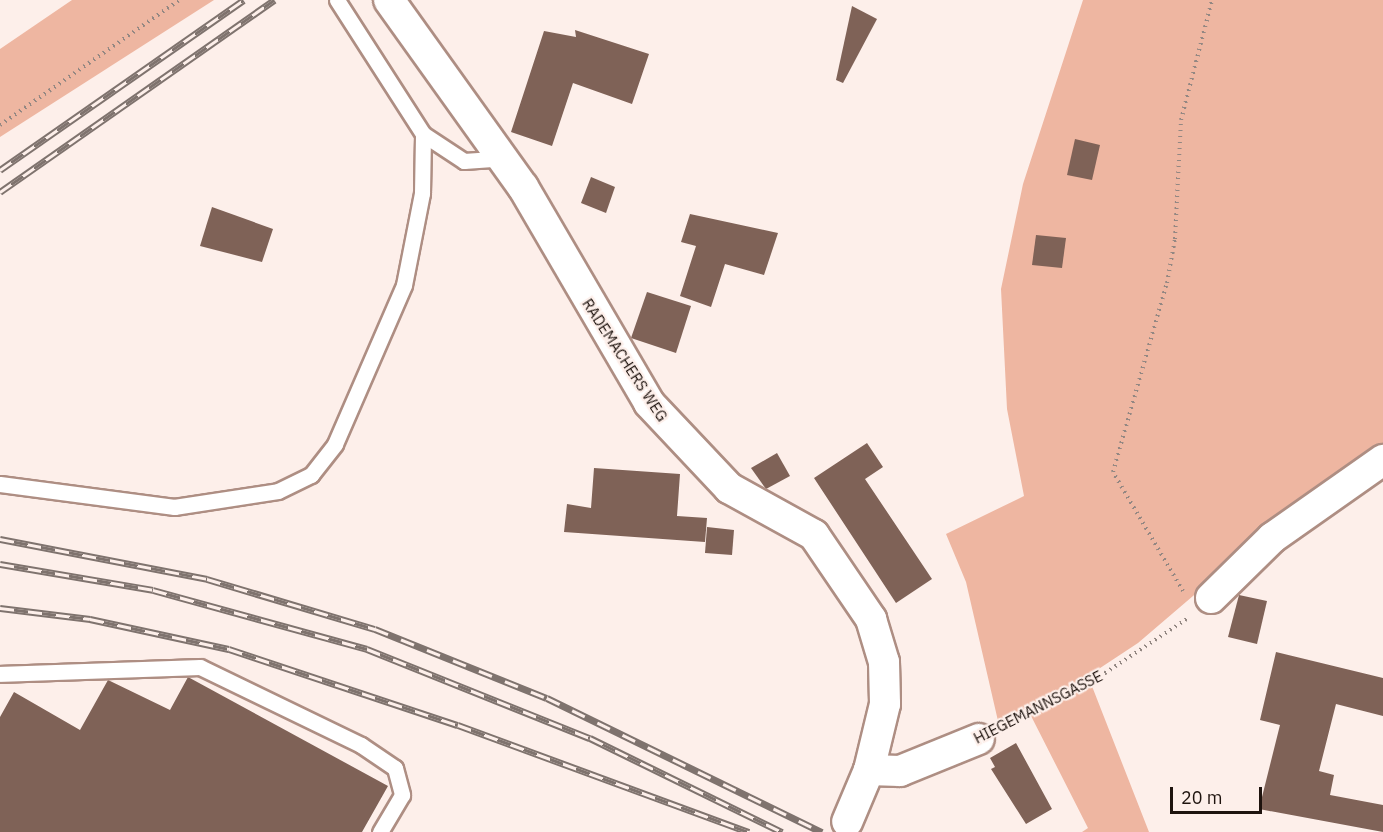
<!DOCTYPE html>
<html>
<head>
<meta charset="utf-8">
<style>
  body { margin:0 }
  #map { position:relative; width:1383px; height:832px; overflow:hidden; background:#fdefea; font-family:"IBM Plex Sans",sans-serif }
  div>[style] { position:absolute }
  .green>* { inset:0; background:#eeb6a1 }
  .building>* { inset:0; background:#7f6257 }
  .path>* { height:4px; margin-top:-2px; transform-origin:0; background:repeating-linear-gradient(90deg,#938782 0 1.5px,transparent 0 6px) }
  .roads { filter:drop-shadow(2px 0 #ae8e83) drop-shadow(-2px 0 #ae8e83) drop-shadow(0 2px #ae8e83) drop-shadow(0 -2px #ae8e83) }
  .service>* { height:15px; margin:-7.5px; padding:0 7.5px; transform-origin:7.5px; border-radius:7.5px; background:#fff }
  .minor>* { height:30px; margin:-15px; padding:0 15px; transform-origin:15px; border-radius:15px; background:#fff }
  .rail>* { height:7px; margin-top:-3.5px; transform-origin:0; background:repeating-linear-gradient(90deg,#fdefea 0 14px,#7f736e 0 28px); box-sizing:border-box; border-block:2px solid #7f736e }
  span { translate:-50% -50%; white-space:nowrap; text-align:center; line-height:1.15; -webkit-text-stroke:4.5px #fdefea; paint-order:stroke }
  .street-label { font-size:15px; color:#1e130e }
  .scale { position:absolute; left:1170px; top:787px; width:92px; height:27px; box-sizing:border-box; border:3px solid #1e130e; border-top:0; padding-left:8px; font-size:18px; line-height:21px; white-space:nowrap; color:#1e130e; -webkit-text-stroke:4px #fdefea; paint-order:stroke }
</style>
</head>
<body>
<div id="map">
  <div class="green">
    <i style="clip-path:polygon(72px 0,214px 0,0 137px,0 49px)"></i>
    <i style="clip-path:polygon(1083px 0,1383px 0,1383px 446px,1269px 531px,1138px 643px,1088px 676px,1149px 832px,1082px 832px,1088px 828px,1027px 708px,998px 721px,966px 582px,946px 534px,1024px 496px,1007px 409px,1001px 289px,1023px 184px)"></i>
  </div>
  <div class="building">
    <i style="clip-path:polygon(852px 6px,877px 19px,843px 83px,836px 80px)"></i>
    <i style="clip-path:polygon(575px 30px,649px 54px,632px 104px,573px 83px,552px 146px,511px 132px,544px 31px,576px 37px)"></i>
    <i style="clip-path:polygon(1075px 139px,1100px 145px,1092px 180px,1067px 175px)"></i>
    <i style="clip-path:polygon(591px 177px,615px 187px,606px 213px,581px 203px)"></i>
    <i style="clip-path:polygon(212px 207px,273px 229px,262px 262px,200px 246px)"></i>
    <i style="clip-path:polygon(690px 214px,778px 233px,764px 275px,725px 264px,711px 307px,680px 296px,696px 246px,681px 242px)"></i>
    <i style="clip-path:polygon(1036px 235px,1066px 238px,1062px 268px,1032px 265px)"></i>
    <i style="clip-path:polygon(647px 292px,691px 306px,676px 353px,631px 338px)"></i>
    <i style="clip-path:polygon(867px 443px,883px 467px,865px 479px,932px 579px,896px 603px,814px 478px)"></i>
    <i style="clip-path:polygon(777px 453px,790px 476px,766px 489px,751px 468px)"></i>
    <i style="clip-path:polygon(594px 468px,680px 474px,677px 516px,707px 518px,705px 542px,564px 532px,567px 504px,591px 508px)"></i>
    <i style="clip-path:polygon(707px 527px,734px 530px,732px 555px,705px 553px)"></i>
    <i style="clip-path:polygon(1239px 595px,1267px 601px,1257px 644px,1228px 637px)"></i>
    <i style="clip-path:polygon(1276px 652px,1383px 678px,1383px 716px,1336px 704px,1319px 771px,1334px 775px,1330px 795px,1383px 805px,1383px 832px,1259px 809px,1280px 725px,1260px 720px)"></i>
    <i style="clip-path:polygon(188px 677px,388px 786px,362px 832px,0 832px,0 717px,14px 692px,80px 730px,108px 680px,170px 710px)"></i>
    <i style="clip-path:polygon(1016px 743px,1052px 809px,1026px 824px,991px 769px,995px 767px,990px 758px)"></i>
  </div>
  <div class="path">
    <i style="left:0;top:125px;width:218px;rotate:-34.9deg"></i>
    <i style="left:1183px;top:591px;width:138px;rotate:-120.5deg"></i>
    <i style="left:1113px;top:472px;width:197px;rotate:-74.1deg"></i>
    <i style="left:1167px;top:283px;width:45px;rotate:-79.7deg"></i>
    <i style="left:1175px;top:239px;width:119px;rotate:-87.1deg"></i>
    <i style="left:1181px;top:120px;width:124px;rotate:-75.5deg"></i>
    <i style="left:1004px;top:727px;width:115px;rotate:-28.1deg"></i>
    <i style="left:1105px;top:673px;width:100px;rotate:-33.5deg"></i>
  </div>
  <div class="roads">
    <div class="service">
      <i style="left:337px;top:0;width:159px;rotate:57.3deg"></i>
      <i style="left:423px;top:134px;width:49px;rotate:33.4deg"></i>
      <i style="left:464px;top:161px;width:39px;rotate:-4deg"></i>
      <i style="left:0;top:484px;width:176px;rotate:7.5deg"></i>
      <i style="left:174px;top:507px;width:105px;rotate:-8.7deg"></i>
      <i style="left:278px;top:491px;width:37px;rotate:-26deg"></i>
      <i style="left:311px;top:475px;width:39px;rotate:-52deg"></i>
      <i style="left:335px;top:444px;width:173px;rotate:-66.5deg"></i>
      <i style="left:404px;top:285px;width:94px;rotate:-78.9deg"></i>
      <i style="left:422px;top:193px;width:59px;rotate:-89deg"></i>
      <i style="left:0;top:674px;width:200px;rotate:-2deg"></i>
      <i style="left:200px;top:667px;width:179px;rotate:25.8deg"></i>
      <i style="left:361px;top:745px;width:41px;rotate:34.1deg"></i>
      <i style="left:395px;top:768px;width:28px;rotate:75deg"></i>
      <i style="left:402px;top:795px;width:43px;rotate:120.7deg"></i>
    </div>
    <div class="minor">
      <i style="left:389px;top:0;width:230px;rotate:54.4deg"></i>
      <i style="left:523px;top:187px;width:250px;rotate:59.7deg"></i>
      <i style="left:649px;top:403px;width:117px;rotate:46.7deg"></i>
      <i style="left:729px;top:488px;width:97px;rotate:28.9deg"></i>
      <i style="left:814px;top:535px;width:102px;rotate:55.8deg"></i>
      <i style="left:871px;top:619px;width:45px;rotate:73.2deg"></i>
      <i style="left:884px;top:662px;width:42px;rotate:88.6deg"></i>
      <i style="left:885px;top:704px;width:68px;rotate:103.6deg"></i>
      <i style="left:869px;top:770px;width:56px;rotate:112.9deg"></i>
      <i style="left:1211px;top:598px;width:86px;rotate:-44.5deg"></i>
      <i style="left:1272px;top:538px;width:136px;rotate:-35.1deg"></i>
      <i style="left:869px;top:770px;width:31px;rotate:2deg"></i>
      <i style="left:900px;top:771px;width:85px;rotate:-22.1deg"></i>
    </div>
  </div>
  <div class="rail">
    <i style="left:0;top:170px;width:297px;rotate:-34.9deg"></i>
    <i style="left:0;top:192px;width:335px;rotate:-35deg"></i>
    <i style="left:0;top:539px;width:211px;rotate:10.9deg"></i>
    <i style="left:207px;top:579px;width:175px;rotate:16.6deg"></i>
    <i style="left:375px;top:629px;width:185px;rotate:21.9deg"></i>
    <i style="left:547px;top:698px;width:306px;rotate:26deg"></i>
    <i style="left:0;top:564px;width:155px;rotate:9.6deg"></i>
    <i style="left:153px;top:590px;width:222px;rotate:15.4deg"></i>
    <i style="left:367px;top:649px;width:240px;rotate:21.8deg"></i>
    <i style="left:590px;top:738px;width:214px;rotate:26.1deg"></i>
    <i style="left:0;top:608px;width:91px;rotate:7deg"></i>
    <i style="left:90px;top:619px;width:142px;rotate:12.2deg"></i>
    <i style="left:229px;top:649px;width:241px;rotate:18.4deg"></i>
    <i style="left:458px;top:725px;width:310px;rotate:20.2deg"></i>
  </div>
  <div class="street-label">
    <span style="left:625px;top:360px;rotate:57deg">RADEMACHERS WEG</span>
    <span style="left:1038px;top:707px;rotate:-27deg">HIEGEMANNSGASSE</span>
  </div>
  <div class="scale">20 m</div>
</div>
</body>
</html>
